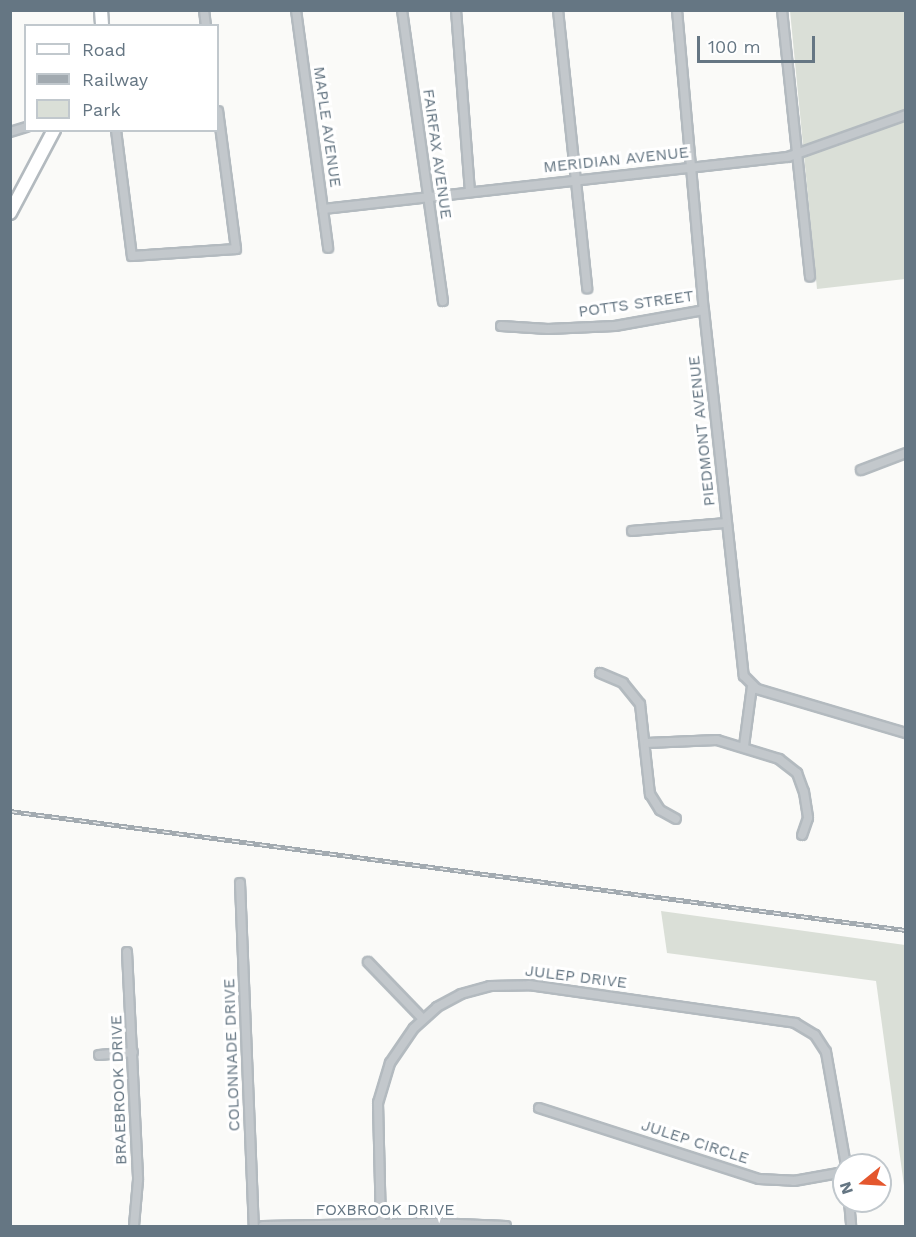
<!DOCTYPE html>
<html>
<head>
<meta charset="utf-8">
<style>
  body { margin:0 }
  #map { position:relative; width:916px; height:1237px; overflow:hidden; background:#fafaf8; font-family:"Work Sans",sans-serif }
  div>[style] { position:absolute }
  .green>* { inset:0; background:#dadfd7 }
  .roads { filter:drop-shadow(2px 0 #b3babf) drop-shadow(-2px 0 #b3babf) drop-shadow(0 2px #b3babf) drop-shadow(0 -2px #b3babf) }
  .street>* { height:8px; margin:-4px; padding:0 4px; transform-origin:4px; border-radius:4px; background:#c3c8cc }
  .secondary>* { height:12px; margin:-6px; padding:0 6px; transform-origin:6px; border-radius:6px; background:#fff }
  .rail>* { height:4.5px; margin-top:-2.25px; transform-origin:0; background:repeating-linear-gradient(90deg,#fff 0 7px,#a2aab0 0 14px); box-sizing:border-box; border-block:2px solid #a2aab0 }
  span { translate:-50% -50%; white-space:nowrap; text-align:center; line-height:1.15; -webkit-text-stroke:6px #fff; paint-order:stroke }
  .street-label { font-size:16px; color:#657683 }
  .frame { position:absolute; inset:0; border:12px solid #657683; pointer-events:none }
  .legend { position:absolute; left:24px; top:24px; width:195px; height:108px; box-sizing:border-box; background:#fff; border:2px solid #c1c8cd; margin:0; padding:8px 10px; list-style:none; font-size:18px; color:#657683 }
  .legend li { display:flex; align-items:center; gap:12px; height:30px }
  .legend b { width:30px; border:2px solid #c1c8cd }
  .north { position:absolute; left:832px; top:1153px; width:60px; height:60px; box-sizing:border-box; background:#fff; border:2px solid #c1c8cd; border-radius:50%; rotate:252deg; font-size:16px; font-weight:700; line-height:24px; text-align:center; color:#657683 }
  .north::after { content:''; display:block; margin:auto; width:21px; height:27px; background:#e4572e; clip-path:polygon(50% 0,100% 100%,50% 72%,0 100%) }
  .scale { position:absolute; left:697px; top:36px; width:118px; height:27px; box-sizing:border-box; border:3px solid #657683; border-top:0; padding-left:8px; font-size:18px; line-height:21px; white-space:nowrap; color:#657683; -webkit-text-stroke:4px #fff; paint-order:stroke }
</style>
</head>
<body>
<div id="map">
  <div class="green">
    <i style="clip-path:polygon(790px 11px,905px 11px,905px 279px,817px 289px)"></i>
    <i style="clip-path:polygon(661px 911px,905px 945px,905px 1193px,876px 981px,667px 953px)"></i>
  </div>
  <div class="roads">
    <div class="street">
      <i style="left:204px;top:10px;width:16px;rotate:83deg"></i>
      <i style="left:296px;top:10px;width:240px;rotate:82.3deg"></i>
      <i style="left:402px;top:10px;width:294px;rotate:82deg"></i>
      <i style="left:456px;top:10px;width:181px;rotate:85.6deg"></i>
      <i style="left:558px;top:10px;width:280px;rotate:84deg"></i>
      <i style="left:677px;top:10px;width:301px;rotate:84.9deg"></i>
      <i style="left:704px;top:310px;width:368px;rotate:83.8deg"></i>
      <i style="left:744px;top:676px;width:18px;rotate:45deg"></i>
      <i style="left:757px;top:689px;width:155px;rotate:16.5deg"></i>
      <i style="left:782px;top:10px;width:268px;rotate:84deg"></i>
      <i style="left:116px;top:130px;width:127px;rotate:82.8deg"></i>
      <i style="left:132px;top:256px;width:104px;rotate:-3.9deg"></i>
      <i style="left:236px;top:249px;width:139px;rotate:-97.4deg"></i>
      <i style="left:10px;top:132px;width:17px;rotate:-17deg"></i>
      <i style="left:323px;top:209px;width:468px;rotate:-6.4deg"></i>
      <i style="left:788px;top:157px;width:125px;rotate:-19.6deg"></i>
      <i style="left:501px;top:326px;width:47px;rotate:3.7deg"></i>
      <i style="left:548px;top:329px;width:67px;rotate:-2.6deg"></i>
      <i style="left:615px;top:326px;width:90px;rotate:-10.2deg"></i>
      <i style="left:861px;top:470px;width:48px;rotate:-20.7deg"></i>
      <i style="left:632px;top:531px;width:94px;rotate:-4.9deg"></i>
      <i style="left:600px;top:673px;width:25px;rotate:23deg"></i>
      <i style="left:623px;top:683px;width:27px;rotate:51deg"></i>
      <i style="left:640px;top:704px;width:91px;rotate:83.7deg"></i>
      <i style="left:650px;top:794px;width:19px;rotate:58deg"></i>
      <i style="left:660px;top:810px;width:18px;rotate:29deg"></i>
      <i style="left:647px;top:743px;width:70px;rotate:-2.5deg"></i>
      <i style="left:717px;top:740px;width:65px;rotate:17deg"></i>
      <i style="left:779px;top:759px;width:23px;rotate:38deg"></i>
      <i style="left:797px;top:773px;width:20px;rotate:70deg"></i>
      <i style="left:804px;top:792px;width:26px;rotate:81deg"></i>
      <i style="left:808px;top:818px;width:18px;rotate:109deg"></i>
      <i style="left:744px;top:746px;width:61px;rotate:-82.4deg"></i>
      <i style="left:240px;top:883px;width:343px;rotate:87.7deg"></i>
      <i style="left:127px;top:952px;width:228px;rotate:87.2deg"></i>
      <i style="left:138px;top:1180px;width:46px;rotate:95deg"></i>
      <i style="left:368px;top:962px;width:79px;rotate:46deg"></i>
      <i style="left:99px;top:1055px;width:34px;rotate:-5deg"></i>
      <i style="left:539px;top:1108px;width:231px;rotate:17.9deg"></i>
      <i style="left:759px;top:1179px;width:35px;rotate:3deg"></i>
      <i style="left:794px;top:1181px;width:51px;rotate:-10.2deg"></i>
      <i style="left:849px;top:1201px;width:25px;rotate:85deg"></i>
      <i style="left:263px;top:1226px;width:172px;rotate:-1deg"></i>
      <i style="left:435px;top:1223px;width:71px;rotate:2.4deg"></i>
      <i style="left:381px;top:1226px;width:123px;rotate:-91.4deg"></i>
      <i style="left:378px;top:1103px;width:42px;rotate:-73.3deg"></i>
      <i style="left:390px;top:1063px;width:42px;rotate:-55.6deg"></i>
      <i style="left:414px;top:1028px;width:31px;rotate:-42deg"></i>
      <i style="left:437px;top:1007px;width:27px;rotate:-28deg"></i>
      <i style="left:461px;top:994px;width:30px;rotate:-15deg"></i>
      <i style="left:490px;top:986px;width:39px;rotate:-1deg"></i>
      <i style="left:529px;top:985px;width:269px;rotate:8.1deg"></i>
      <i style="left:795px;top:1023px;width:23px;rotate:31deg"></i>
      <i style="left:815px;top:1035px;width:20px;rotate:57deg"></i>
      <i style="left:826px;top:1052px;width:115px;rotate:80deg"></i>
    </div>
    <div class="secondary">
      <i style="left:101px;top:10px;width:16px;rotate:86deg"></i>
      <i style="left:10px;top:213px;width:94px;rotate:-62.1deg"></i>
    </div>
  </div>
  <div class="rail">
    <i style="left:10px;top:811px;width:904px;rotate:7.57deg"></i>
  </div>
  <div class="street-label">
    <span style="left:327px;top:127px;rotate:82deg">MAPLE AVENUE</span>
    <span style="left:437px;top:154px;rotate:82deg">FAIRFAX AVENUE</span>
    <span style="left:616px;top:160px;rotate:-6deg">MERIDIAN AVENUE</span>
    <span style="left:636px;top:304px;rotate:-8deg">POTTS STREET</span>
    <span style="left:702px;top:431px;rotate:-96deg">PIEDMONT AVENUE</span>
    <span style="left:576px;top:977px;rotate:7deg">JULEP DRIVE</span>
    <span style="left:232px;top:1055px;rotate:-92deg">COLONNADE DRIVE</span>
    <span style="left:119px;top:1090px;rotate:-92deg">BRAEBROOK DRIVE</span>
    <span style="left:695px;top:1142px;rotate:18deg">JULEP CIRCLE</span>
    <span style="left:385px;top:1210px">FOXBROOK DRIVE</span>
  </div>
  <div class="frame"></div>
  <ul class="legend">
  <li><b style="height:8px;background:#fff"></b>Road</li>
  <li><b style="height:8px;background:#a2aab0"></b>Railway</li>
  <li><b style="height:16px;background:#dadfd7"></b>Park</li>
  </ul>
  <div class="north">N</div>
  <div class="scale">100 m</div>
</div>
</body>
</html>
